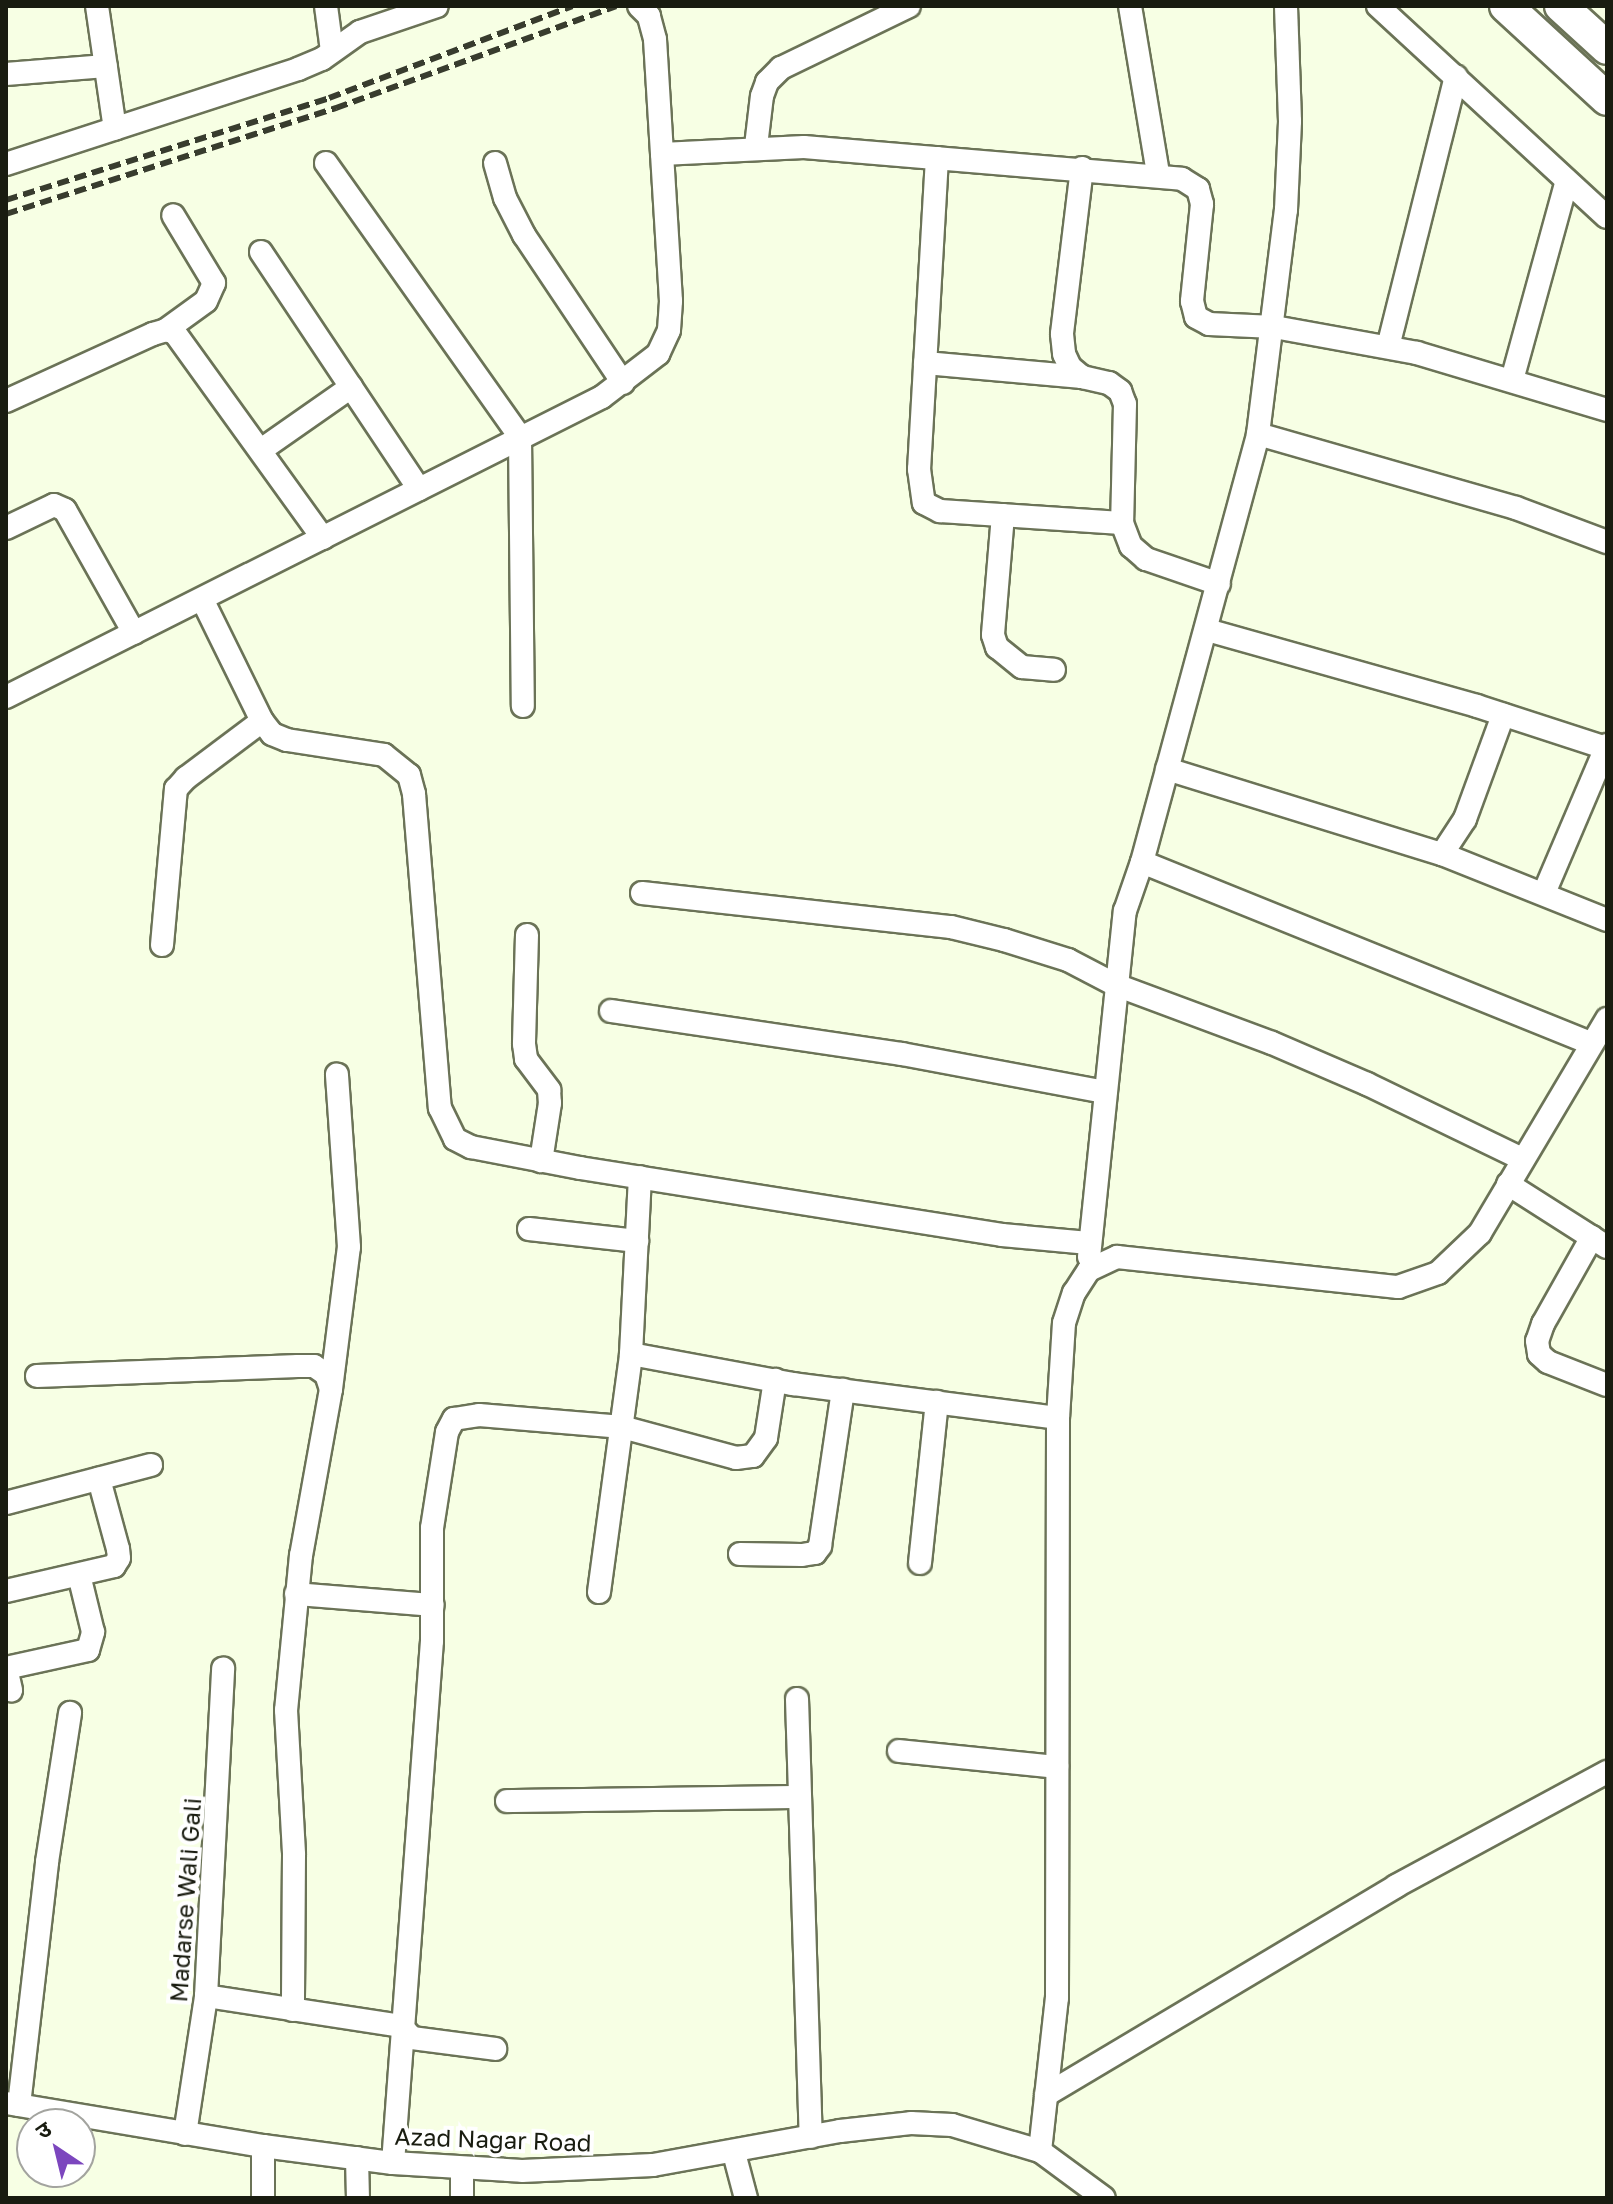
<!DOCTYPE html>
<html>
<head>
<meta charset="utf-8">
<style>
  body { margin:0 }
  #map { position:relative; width:1613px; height:2204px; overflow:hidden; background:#f7ffe4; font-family:"Golos Text","Noto Sans Devanagari",sans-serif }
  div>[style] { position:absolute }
  .roads { filter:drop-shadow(2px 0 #6b7357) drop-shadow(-2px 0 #6b7357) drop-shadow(0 2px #6b7357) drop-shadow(0 -2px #6b7357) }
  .minor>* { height:22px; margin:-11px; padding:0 11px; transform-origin:11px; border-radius:11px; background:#fff }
  .highway>* { height:32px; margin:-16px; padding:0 16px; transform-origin:16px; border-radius:16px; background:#fff }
  .rail>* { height:6px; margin-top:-3px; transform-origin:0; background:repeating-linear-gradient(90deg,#383c2e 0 12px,transparent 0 18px) }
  span { translate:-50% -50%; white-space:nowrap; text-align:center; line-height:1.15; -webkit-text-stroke:8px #fff; paint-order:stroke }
  .street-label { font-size:24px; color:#191c10 }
  .frame { position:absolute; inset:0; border:8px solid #191c10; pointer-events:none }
  .north { position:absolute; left:16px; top:2108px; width:80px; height:80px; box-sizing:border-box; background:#fff; border:2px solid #a3a49f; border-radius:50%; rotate:325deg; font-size:22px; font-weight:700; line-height:32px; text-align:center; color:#191c10 }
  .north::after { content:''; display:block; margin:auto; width:28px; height:36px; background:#7c46be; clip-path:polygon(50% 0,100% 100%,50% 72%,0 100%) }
</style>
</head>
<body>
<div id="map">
  <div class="roads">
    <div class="minor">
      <i style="left:97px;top:6px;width:124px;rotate:81.7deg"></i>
      <i style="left:326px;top:6px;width:45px;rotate:82.4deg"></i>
      <i style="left:1130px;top:6px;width:170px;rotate:80.5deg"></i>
      <i style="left:1378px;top:6px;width:311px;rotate:42.7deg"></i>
      <i style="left:6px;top:74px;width:100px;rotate:-4.6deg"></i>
      <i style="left:756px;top:146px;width:50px;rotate:-83.2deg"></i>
      <i style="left:762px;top:96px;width:15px;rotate:-70deg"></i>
      <i style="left:767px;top:82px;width:20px;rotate:-45deg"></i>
      <i style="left:781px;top:68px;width:142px;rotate:-25.8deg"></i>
      <i style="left:662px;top:154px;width:142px;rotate:-2.8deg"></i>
      <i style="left:804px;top:147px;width:379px;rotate:4.8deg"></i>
      <i style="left:1182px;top:179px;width:19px;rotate:32deg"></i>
      <i style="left:1198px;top:189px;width:16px;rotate:75deg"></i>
      <i style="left:1202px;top:204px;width:98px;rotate:95.9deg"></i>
      <i style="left:1192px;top:301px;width:16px;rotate:76deg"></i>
      <i style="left:1196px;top:317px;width:15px;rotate:28deg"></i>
      <i style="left:1209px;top:324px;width:65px;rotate:2.6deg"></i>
      <i style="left:1274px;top:327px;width:145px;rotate:10.3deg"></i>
      <i style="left:1417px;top:353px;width:198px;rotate:16.7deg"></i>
      <i style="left:937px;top:158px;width:312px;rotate:93.3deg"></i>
      <i style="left:919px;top:469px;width:34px;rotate:82deg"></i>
      <i style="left:924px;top:503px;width:18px;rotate:27deg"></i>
      <i style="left:940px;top:511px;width:182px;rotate:3.8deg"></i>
      <i style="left:326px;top:163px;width:336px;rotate:54.7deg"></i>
      <i style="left:520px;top:437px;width:269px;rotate:89.4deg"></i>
      <i style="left:495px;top:163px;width:36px;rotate:74deg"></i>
      <i style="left:505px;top:198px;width:42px;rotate:62.8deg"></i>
      <i style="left:524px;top:235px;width:178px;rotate:56.2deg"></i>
      <i style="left:6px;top:164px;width:307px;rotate:-18deg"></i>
      <i style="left:298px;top:69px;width:26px;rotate:-23deg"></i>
      <i style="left:322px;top:59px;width:47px;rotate:-35.4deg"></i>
      <i style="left:360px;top:32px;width:81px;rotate:-18.7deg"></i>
      <i style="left:1082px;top:168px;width:167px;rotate:96.9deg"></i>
      <i style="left:1062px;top:334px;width:20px;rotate:84deg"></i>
      <i style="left:1064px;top:354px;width:14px;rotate:65deg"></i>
      <i style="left:1070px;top:367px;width:16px;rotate:40deg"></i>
      <i style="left:1082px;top:377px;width:28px;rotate:13deg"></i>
      <i style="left:1109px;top:383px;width:14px;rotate:36deg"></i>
      <i style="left:1120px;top:391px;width:14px;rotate:69deg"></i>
      <i style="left:1125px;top:404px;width:119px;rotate:91.4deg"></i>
      <i style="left:1122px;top:523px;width:25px;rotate:69deg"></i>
      <i style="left:1131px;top:546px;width:20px;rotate:41deg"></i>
      <i style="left:1146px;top:559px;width:77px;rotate:18.9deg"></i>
      <i style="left:261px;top:252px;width:285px;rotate:56.3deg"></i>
      <i style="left:166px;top:330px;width:49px;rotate:-35.9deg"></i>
      <i style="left:206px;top:301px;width:20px;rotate:-66deg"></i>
      <i style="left:214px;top:283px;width:79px;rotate:-121.1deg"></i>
      <i style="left:1388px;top:347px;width:279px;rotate:-75.9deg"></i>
      <i style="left:925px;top:363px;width:158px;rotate:5.1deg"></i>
      <i style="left:1512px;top:380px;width:206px;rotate:-74.6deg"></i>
      <i style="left:6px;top:401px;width:162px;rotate:-24.5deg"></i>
      <i style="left:153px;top:334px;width:14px;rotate:-17deg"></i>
      <i style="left:166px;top:330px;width:9px;rotate:18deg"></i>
      <i style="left:175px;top:333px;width:253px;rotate:54.2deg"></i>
      <i style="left:1258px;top:434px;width:268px;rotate:16deg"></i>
      <i style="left:1516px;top:508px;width:97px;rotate:20.5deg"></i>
      <i style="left:261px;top:450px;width:110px;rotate:-35deg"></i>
      <i style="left:1003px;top:515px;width:120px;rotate:94.8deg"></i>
      <i style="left:993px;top:635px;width:13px;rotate:72deg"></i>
      <i style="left:997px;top:647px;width:32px;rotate:39deg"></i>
      <i style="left:1022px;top:667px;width:32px;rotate:5deg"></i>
      <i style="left:6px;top:528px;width:53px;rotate:-25.6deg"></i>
      <i style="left:54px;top:505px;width:12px;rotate:24deg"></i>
      <i style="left:65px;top:510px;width:141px;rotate:60.7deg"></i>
      <i style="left:202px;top:599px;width:136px;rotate:63.8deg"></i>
      <i style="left:262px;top:721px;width:16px;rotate:52deg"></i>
      <i style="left:272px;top:734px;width:16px;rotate:22deg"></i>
      <i style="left:287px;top:740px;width:98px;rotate:8.8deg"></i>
      <i style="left:384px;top:755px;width:32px;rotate:39deg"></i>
      <i style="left:409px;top:775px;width:20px;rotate:75deg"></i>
      <i style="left:414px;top:794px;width:315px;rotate:85.3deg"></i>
      <i style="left:440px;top:1108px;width:34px;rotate:64deg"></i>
      <i style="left:455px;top:1139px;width:18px;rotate:27deg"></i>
      <i style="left:471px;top:1147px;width:111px;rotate:10.9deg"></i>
      <i style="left:580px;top:1168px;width:427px;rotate:9deg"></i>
      <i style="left:1002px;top:1235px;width:87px;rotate:5.3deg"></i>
      <i style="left:1207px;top:630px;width:280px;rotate:15.7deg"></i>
      <i style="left:1477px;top:706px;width:136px;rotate:18deg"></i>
      <i style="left:6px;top:697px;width:667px;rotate:-26.72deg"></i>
      <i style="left:602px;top:397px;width:71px;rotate:-37.5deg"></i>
      <i style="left:658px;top:354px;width:26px;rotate:-65deg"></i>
      <i style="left:669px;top:330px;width:29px;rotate:-86deg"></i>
      <i style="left:671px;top:301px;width:262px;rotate:-93.5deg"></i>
      <i style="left:655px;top:39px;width:24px;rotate:-105deg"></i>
      <i style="left:649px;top:16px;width:14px;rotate:-135deg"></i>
      <i style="left:1167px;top:769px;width:288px;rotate:17.2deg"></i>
      <i style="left:1442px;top:854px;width:178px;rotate:21.8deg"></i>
      <i style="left:1442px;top:854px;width:42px;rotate:-56.7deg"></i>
      <i style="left:1465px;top:819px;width:111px;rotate:-69.9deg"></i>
      <i style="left:1142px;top:862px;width:484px;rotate:22deg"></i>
      <i style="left:642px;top:893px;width:311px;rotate:6.3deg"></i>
      <i style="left:951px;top:927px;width:55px;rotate:13.8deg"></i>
      <i style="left:1004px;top:940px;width:67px;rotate:17.4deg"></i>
      <i style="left:1068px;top:960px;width:54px;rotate:27.5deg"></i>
      <i style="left:1116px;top:985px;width:166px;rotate:20.4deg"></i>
      <i style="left:1272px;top:1043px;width:103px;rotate:23.3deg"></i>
      <i style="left:1367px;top:1084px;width:172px;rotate:25.8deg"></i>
      <i style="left:1544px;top:893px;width:161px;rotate:-66.9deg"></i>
      <i style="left:527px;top:935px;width:109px;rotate:91.6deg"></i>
      <i style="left:524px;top:1044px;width:15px;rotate:82deg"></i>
      <i style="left:526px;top:1059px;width:39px;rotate:53deg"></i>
      <i style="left:549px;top:1090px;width:13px;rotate:86deg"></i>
      <i style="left:550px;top:1103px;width:59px;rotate:98.8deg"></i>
      <i style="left:162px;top:945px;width:157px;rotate:-84.9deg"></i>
      <i style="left:176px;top:789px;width:15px;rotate:-48deg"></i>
      <i style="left:186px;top:778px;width:95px;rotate:-36.9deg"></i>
      <i style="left:611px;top:1011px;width:294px;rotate:8.4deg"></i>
      <i style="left:902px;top:1054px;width:207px;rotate:10.6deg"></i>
      <i style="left:1508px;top:1184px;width:117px;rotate:32.5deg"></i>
      <i style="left:529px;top:1229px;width:109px;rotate:6.3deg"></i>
      <i style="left:1592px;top:1237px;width:100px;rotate:119.4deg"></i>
      <i style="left:1543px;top:1324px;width:18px;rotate:109deg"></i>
      <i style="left:1537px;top:1341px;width:13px;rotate:81deg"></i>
      <i style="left:1539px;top:1354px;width:12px;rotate:42deg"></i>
      <i style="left:1548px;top:1362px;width:63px;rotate:21.3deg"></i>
      <i style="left:1089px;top:1257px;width:348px;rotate:-84.1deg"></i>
      <i style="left:1125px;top:911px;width:52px;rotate:-70.9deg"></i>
      <i style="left:1142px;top:862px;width:443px;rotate:-74.8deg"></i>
      <i style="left:1258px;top:434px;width:226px;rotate:-82.9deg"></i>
      <i style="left:1286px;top:210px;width:89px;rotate:-87.4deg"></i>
      <i style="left:1290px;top:121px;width:115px;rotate:-92deg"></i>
      <i style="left:631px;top:1354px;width:165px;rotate:10.5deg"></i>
      <i style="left:793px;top:1384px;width:267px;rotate:7.3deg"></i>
      <i style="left:37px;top:1376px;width:261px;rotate:-2.2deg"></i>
      <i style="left:298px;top:1366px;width:16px"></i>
      <i style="left:314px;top:1366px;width:14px;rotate:34deg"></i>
      <i style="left:326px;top:1374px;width:16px;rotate:72deg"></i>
      <i style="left:331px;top:1389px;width:169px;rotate:100.2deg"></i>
      <i style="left:301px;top:1555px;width:156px;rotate:95.5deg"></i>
      <i style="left:286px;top:1710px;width:145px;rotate:86.8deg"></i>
      <i style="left:294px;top:1855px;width:155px;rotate:90.4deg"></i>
      <i style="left:331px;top:1389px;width:143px;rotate:-82.8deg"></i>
      <i style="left:349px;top:1247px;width:173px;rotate:-94deg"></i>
      <i style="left:6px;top:1503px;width:150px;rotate:-14.7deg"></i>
      <i style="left:740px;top:1554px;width:62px;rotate:0.9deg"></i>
      <i style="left:802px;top:1555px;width:13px;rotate:-9deg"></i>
      <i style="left:815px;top:1553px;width:9px;rotate:-54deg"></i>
      <i style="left:820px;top:1546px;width:158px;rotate:-81.6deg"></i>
      <i style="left:920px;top:1563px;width:162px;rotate:-84deg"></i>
      <i style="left:6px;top:1591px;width:111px;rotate:-13deg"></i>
      <i style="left:114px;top:1566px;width:9px;rotate:-58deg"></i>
      <i style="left:119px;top:1558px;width:9px;rotate:-96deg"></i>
      <i style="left:118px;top:1549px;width:73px;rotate:-105.2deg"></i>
      <i style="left:599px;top:1592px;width:240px;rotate:-82.3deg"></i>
      <i style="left:631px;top:1354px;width:177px;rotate:-87.1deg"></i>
      <i style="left:296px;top:1594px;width:137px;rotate:4.6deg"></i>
      <i style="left:6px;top:1668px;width:84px;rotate:-12.4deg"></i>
      <i style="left:88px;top:1650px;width:19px;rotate:-74deg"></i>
      <i style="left:93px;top:1632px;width:59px;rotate:-103.8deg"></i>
      <i style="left:6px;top:1668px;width:23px;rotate:77deg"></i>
      <i style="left:797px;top:1699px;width:438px;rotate:88.2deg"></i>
      <i style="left:899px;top:1751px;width:159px;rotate:5.8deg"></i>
      <i style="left:507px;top:1801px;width:293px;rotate:-0.8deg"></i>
      <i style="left:206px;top:1996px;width:197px;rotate:8.7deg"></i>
      <i style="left:401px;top:2026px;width:16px;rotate:47deg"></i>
      <i style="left:412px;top:2038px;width:84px;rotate:7.5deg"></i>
      <i style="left:1046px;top:2095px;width:408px;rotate:-30.8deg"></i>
      <i style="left:1396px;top:1886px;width:240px;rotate:-28.4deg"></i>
      <i style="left:6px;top:2103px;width:261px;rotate:9.5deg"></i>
      <i style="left:263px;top:2146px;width:131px;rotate:7.5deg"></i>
      <i style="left:393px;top:2163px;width:129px;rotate:3.5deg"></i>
      <i style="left:522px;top:2171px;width:131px;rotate:-2.6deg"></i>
      <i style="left:653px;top:2165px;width:190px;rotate:-10.3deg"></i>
      <i style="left:840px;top:2131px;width:71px;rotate:-6.4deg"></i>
      <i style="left:911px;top:2123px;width:41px;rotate:2.8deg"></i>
      <i style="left:952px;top:2125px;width:92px;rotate:16.5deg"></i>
      <i style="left:1040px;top:2151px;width:79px;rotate:36.3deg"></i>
      <i style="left:19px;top:2105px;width:245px;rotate:-83.4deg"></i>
      <i style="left:47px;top:1862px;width:151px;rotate:-81.2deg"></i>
      <i style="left:185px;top:2134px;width:140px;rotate:-81.3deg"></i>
      <i style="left:206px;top:1996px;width:328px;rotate:-87deg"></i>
      <i style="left:263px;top:2146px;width:52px;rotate:90deg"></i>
      <i style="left:1040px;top:2151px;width:154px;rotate:-83.7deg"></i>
      <i style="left:1057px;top:1998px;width:580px;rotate:-89.9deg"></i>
      <i style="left:1058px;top:1418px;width:95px;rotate:-86.4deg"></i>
      <i style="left:1064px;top:1323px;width:32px;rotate:-72deg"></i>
      <i style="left:1074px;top:1293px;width:27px;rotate:-57deg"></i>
      <i style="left:1089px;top:1270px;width:31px;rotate:-25deg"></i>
      <i style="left:1117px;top:1257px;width:283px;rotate:6.1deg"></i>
      <i style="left:1398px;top:1287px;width:42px;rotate:-19.3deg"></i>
      <i style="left:1438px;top:1273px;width:58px;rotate:-43.6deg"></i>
      <i style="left:1480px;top:1233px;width:249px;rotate:-59.3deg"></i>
      <i style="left:734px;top:2153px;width:47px;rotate:75.1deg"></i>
      <i style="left:357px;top:2158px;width:40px;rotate:88.6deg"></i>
      <i style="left:393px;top:2163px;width:523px;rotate:-85.73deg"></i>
      <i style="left:432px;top:1641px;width:113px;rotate:-90deg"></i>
      <i style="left:432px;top:1528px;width:97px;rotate:-81.1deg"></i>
      <i style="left:447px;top:1432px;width:15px;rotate:-62deg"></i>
      <i style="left:454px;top:1419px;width:25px;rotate:-9deg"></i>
      <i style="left:479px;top:1415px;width:144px;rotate:4.8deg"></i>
      <i style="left:622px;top:1427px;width:118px;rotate:15.2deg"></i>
      <i style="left:736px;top:1458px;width:17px;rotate:-7deg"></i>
      <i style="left:753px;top:1456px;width:22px;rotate:-54deg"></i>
      <i style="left:766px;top:1438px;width:59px;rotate:-81.2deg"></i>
      <i style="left:462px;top:2169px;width:29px;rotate:90deg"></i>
    </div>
    <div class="highway">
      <i style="left:1506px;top:6px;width:137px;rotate:42.6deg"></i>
      <i style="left:1561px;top:6px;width:62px;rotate:42.4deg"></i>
    </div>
  </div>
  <div class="rail">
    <i style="left:6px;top:200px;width:339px;rotate:-17.5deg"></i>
    <i style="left:329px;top:98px;width:260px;rotate:-20.7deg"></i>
    <i style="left:6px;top:214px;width:347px;rotate:-17.8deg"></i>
    <i style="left:336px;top:108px;width:298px;rotate:-20deg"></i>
  </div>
  <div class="street-label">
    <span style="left:185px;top:1900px;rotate:-86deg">Madarse Wali Gali</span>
    <span style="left:493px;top:2139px;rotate:2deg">Azad Nagar Road</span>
  </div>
  <div class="frame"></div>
  <div class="north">उ</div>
</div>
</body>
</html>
